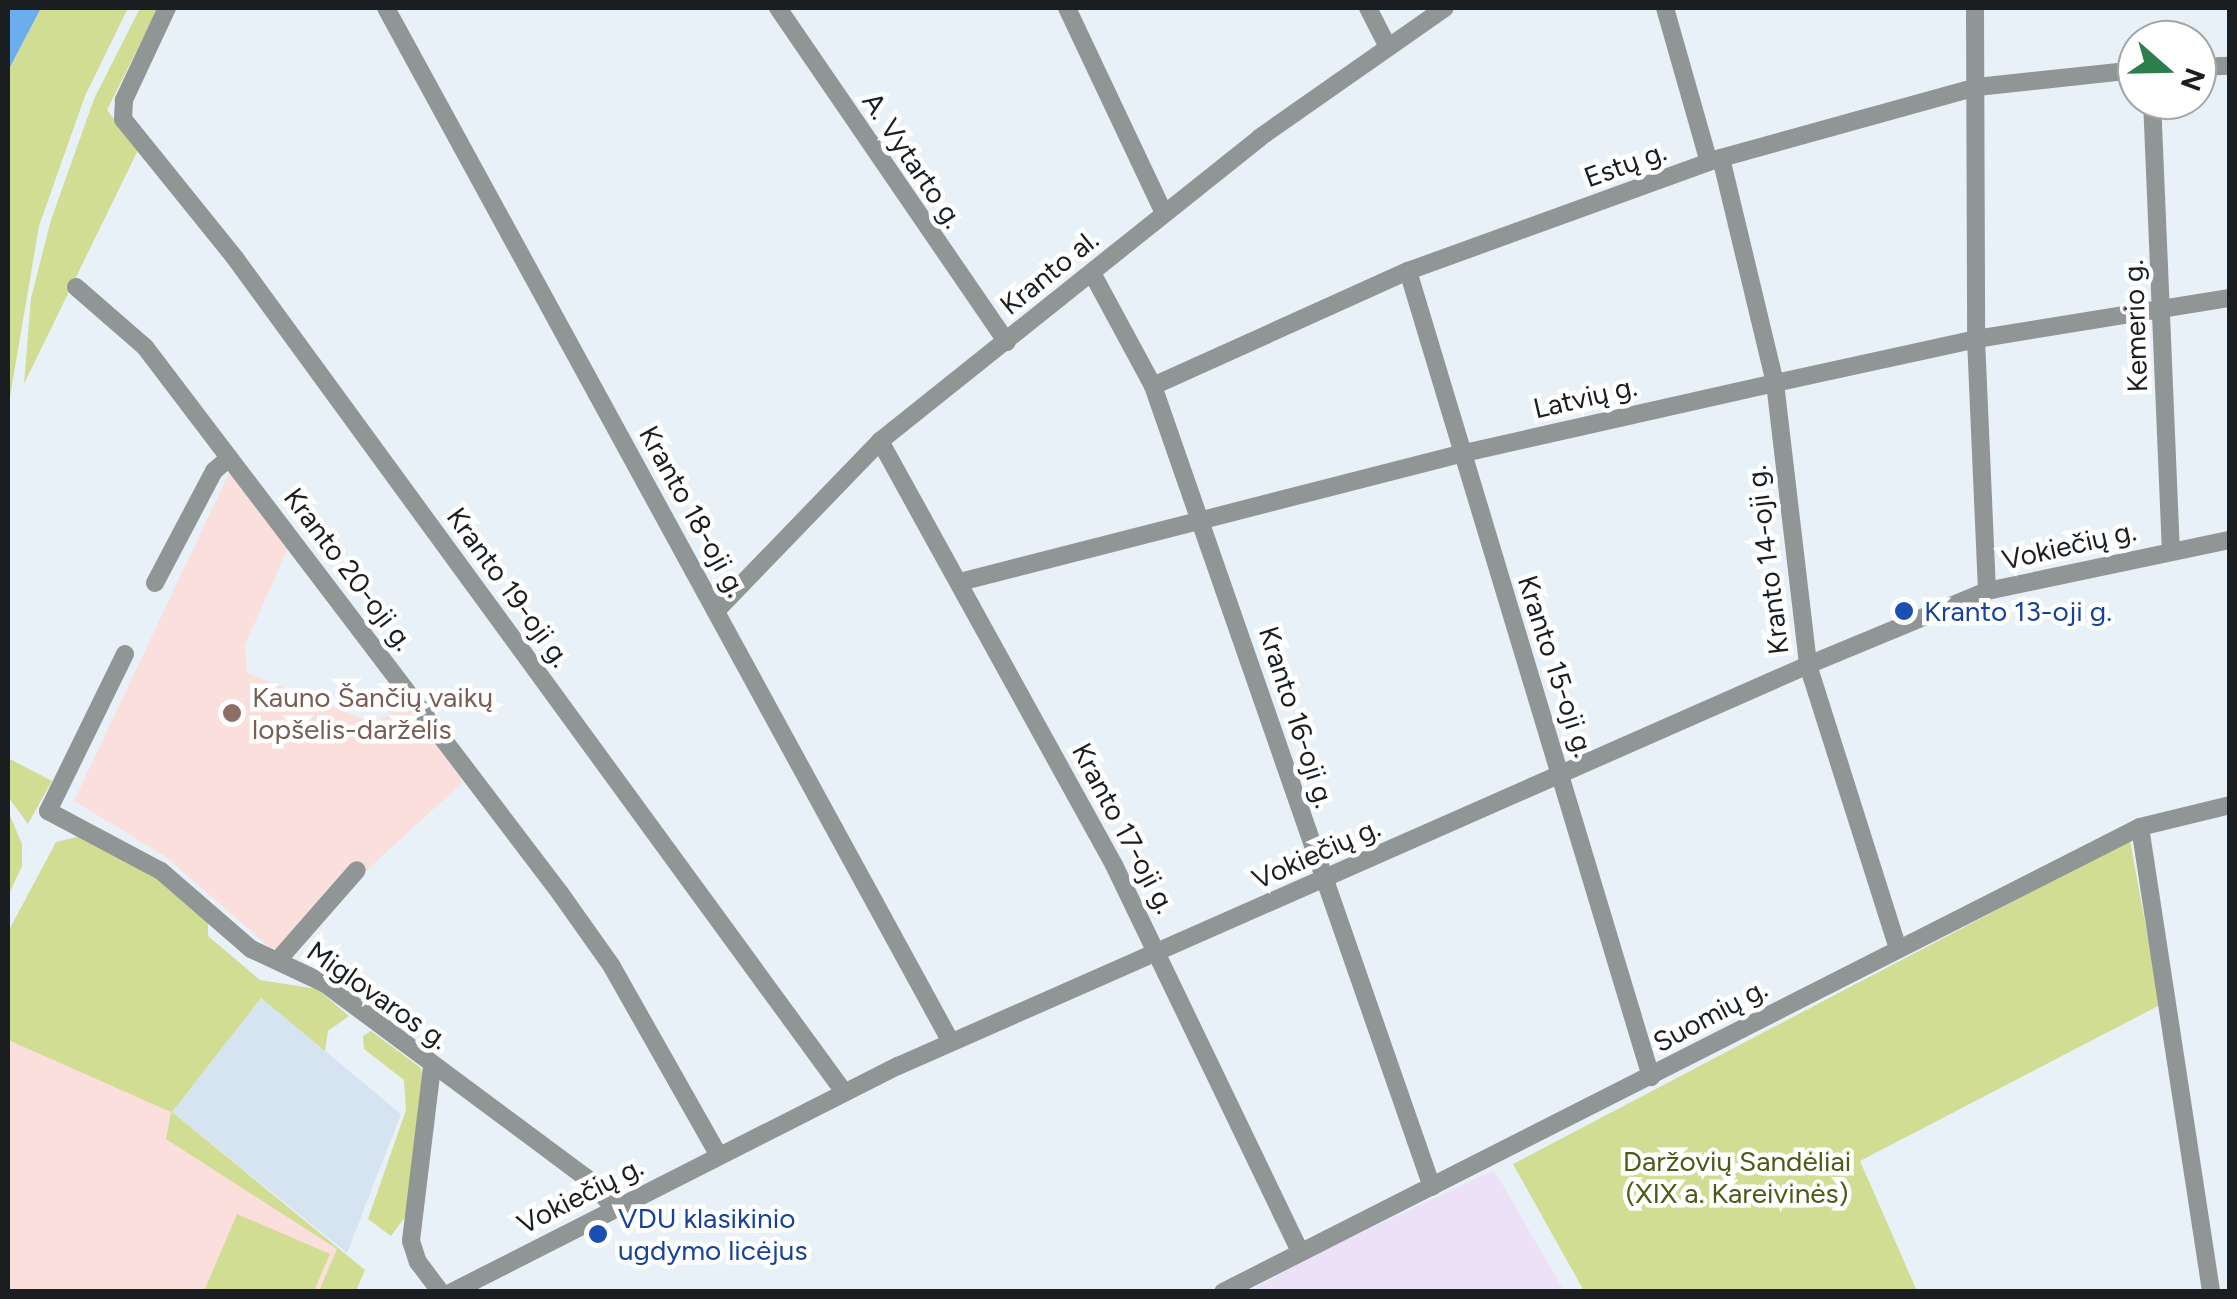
<!DOCTYPE html>
<html>
<head>
<meta charset="utf-8">
<style>
  body { margin:0 }
  #map { position:relative; width:2237px; height:1299px; overflow:hidden; background:#e9f1f8; font-family:Figtree,sans-serif }
  div>[style] { position:absolute }
  .commercial>* { inset:0; background:#ece1f6 }
  .built>* { inset:0; background:#d5e4f0 }
  .education>* { inset:0; background:#fadfdc }
  .green>* { inset:0; background:#d1dd93 }
  .water>* { inset:0; background:#6cadec }
  .street>* { height:18px; margin:-9px; padding:0 9px; transform-origin:9px; border-radius:9px; background:#909595 }
  .dots>* { width:28px; height:28px; translate:-50% -50%; box-sizing:border-box; border:5px solid #fff; border-radius:50% }
  span { translate:-50% -50%; white-space:nowrap; text-align:center; line-height:1.15; -webkit-text-stroke:9px #fff; paint-order:stroke }
  .street-label { font-size:28px; color:#1b1e21 }
  .transit-label { font-size:28px; color:#164399 }
  .left { translate:0 -50%; text-align:left }
  .education-label { font-size:28px; color:#785e54 }
  .park-label { font-size:28px; color:#505818 }
  .frame { position:absolute; inset:0; border:10px solid #1b1e21; pointer-events:none }
  .north { position:absolute; left:2117px; top:20px; width:100px; height:100px; box-sizing:border-box; background:#fff; border:2px solid #a4a5a6; border-radius:50%; rotate:110deg; font-size:28px; font-weight:700; line-height:40px; text-align:center; color:#1b1e21 }
  .north::after { content:''; display:block; margin:auto; width:35px; height:45px; background:#2e7d4d; clip-path:polygon(50% 0,100% 100%,50% 72%,0 100%) }
</style>
</head>
<body>
<div id="map">
  <div class="commercial">
    <i style="clip-path:polygon(1494px 1170px,1564px 1291px,1249px 1292px,1304px 1260px)"></i>
  </div>
  <div class="built">
    <i style="clip-path:polygon(261px 998px,401px 1114px,347px 1253px,172px 1112px)"></i>
  </div>
  <div class="education">
    <i style="clip-path:polygon(230px 471px,288px 548px,245px 645px,247px 673px,375px 724px,406px 702px,463px 782px,276px 953px,166px 857px,74px 801px)"></i>
    <i style="clip-path:polygon(8px 1040px,172px 1112px,365px 1270px,356px 1291px,8px 1291px)"></i>
  </div>
  <div class="green">
    <i style="clip-path:polygon(41px 8px,128px 8px,85px 96px,39px 226px,8px 409px,8px 71px)"></i>
    <i style="clip-path:polygon(140px 8px,158px 8px,107px 110px,138px 150px,24px 384px,31px 298px,51px 220px,94px 99px)"></i>
    <i style="clip-path:polygon(8px 758px,52px 781px,28px 824px,8px 797px)"></i>
    <i style="clip-path:polygon(8px 811px,22px 844px,22px 866px,8px 896px)"></i>
    <i style="clip-path:polygon(77px 837px,141px 865px,208px 922px,208px 936px,260px 980px,317px 989px,349px 1016px,328px 1031px,325px 1051px,261px 998px,172px 1112px,365px 1270px,356px 1291px,319px 1291px,337px 1249px,166px 1139px,171px 1112px,8px 1040px,8px 932px,56px 842px)"></i>
    <i style="clip-path:polygon(2130px 840px,2160px 1005px,1860px 1161px,1917px 1291px,1584px 1291px,1513px 1164px)"></i>
    <i style="clip-path:polygon(371px 1031px,421px 1068px,426px 1094px,409px 1212px,391px 1236px,368px 1219px,406px 1110px,404px 1080px,364px 1049px,363px 1036px)"></i>
    <i style="clip-path:polygon(237px 1214px,330px 1254px,314px 1291px,204px 1291px)"></i>
  </div>
  <div class="water">
    <i style="clip-path:polygon(8px 8px,41px 8px,8px 71px)"></i>
  </div>
  <div class="street">
    <i style="left:167px;top:8px;width:102px;rotate:115.1deg"></i>
    <i style="left:124px;top:100px;width:19px;rotate:93deg"></i>
    <i style="left:123px;top:119px;width:179px;rotate:51.1deg"></i>
    <i style="left:235px;top:258px;width:1033px;rotate:53.86deg"></i>
    <i style="left:386px;top:8px;width:1178px;rotate:61.35deg"></i>
    <i style="left:778px;top:8px;width:405px;rotate:55.6deg"></i>
    <i style="left:1067px;top:8px;width:227px;rotate:64.7deg"></i>
    <i style="left:1368px;top:8px;width:44px;rotate:62.9deg"></i>
    <i style="left:1665px;top:8px;width:160px;rotate:74.1deg"></i>
    <i style="left:1975px;top:8px;width:331px;rotate:89.8deg"></i>
    <i style="left:1976px;top:339px;width:252px;rotate:87.5deg"></i>
    <i style="left:2197px;top:67px;width:33px;rotate:-2deg"></i>
    <i style="left:2152px;top:100px;width:450px;rotate:87.6deg"></i>
    <i style="left:1721px;top:158px;width:231px;rotate:76.5deg"></i>
    <i style="left:1775px;top:383px;width:284px;rotate:83.3deg"></i>
    <i style="left:1808px;top:665px;width:297px;rotate:72.4deg"></i>
    <i style="left:1408px;top:271px;width:842px;rotate:73.22deg"></i>
    <i style="left:1092px;top:273px;width:128px;rotate:61.6deg"></i>
    <i style="left:1153px;top:386px;width:848px;rotate:70.8deg"></i>
    <i style="left:76px;top:287px;width:91px;rotate:41deg"></i>
    <i style="left:145px;top:347px;width:686px;rotate:52.76deg"></i>
    <i style="left:560px;top:893px;width:88px;rotate:54.7deg"></i>
    <i style="left:611px;top:965px;width:219px;rotate:60.5deg"></i>
    <i style="left:1153px;top:386px;width:280px;rotate:-24.3deg"></i>
    <i style="left:1408px;top:271px;width:333px;rotate:-19.9deg"></i>
    <i style="left:1721px;top:158px;width:266px;rotate:-15.5deg"></i>
    <i style="left:1977px;top:87px;width:161px;rotate:-6.1deg"></i>
    <i style="left:880px;top:441px;width:484px;rotate:61.1deg"></i>
    <i style="left:1114px;top:865px;width:428px;rotate:64.3deg"></i>
    <i style="left:960px;top:582px;width:516px;rotate:-14.36deg"></i>
    <i style="left:1460px;top:454px;width:323px;rotate:-12.7deg"></i>
    <i style="left:1775px;top:383px;width:206px;rotate:-12.3deg"></i>
    <i style="left:1976px;top:339px;width:257px;rotate:-9.2deg"></i>
    <i style="left:155px;top:583px;width:127px;rotate:-62.2deg"></i>
    <i style="left:214px;top:471px;width:20px;rotate:-41deg"></i>
    <i style="left:716px;top:611px;width:236px;rotate:-46deg"></i>
    <i style="left:880px;top:441px;width:485px;rotate:-38.6deg"></i>
    <i style="left:1259px;top:138px;width:227px;rotate:-35deg"></i>
    <i style="left:125px;top:654px;width:175px;rotate:116.1deg"></i>
    <i style="left:48px;top:811px;width:128px;rotate:28deg"></i>
    <i style="left:161px;top:871px;width:119px;rotate:40.9deg"></i>
    <i style="left:251px;top:949px;width:81px;rotate:25deg"></i>
    <i style="left:324px;top:983px;width:329px;rotate:36.6deg"></i>
    <i style="left:588px;top:1179px;width:40px;rotate:48deg"></i>
    <i style="left:2140px;top:827px;width:470px;rotate:81.3deg"></i>
    <i style="left:279px;top:959px;width:118px;rotate:-48.8deg"></i>
    <i style="left:432px;top:1067px;width:175px;rotate:96.9deg"></i>
    <i style="left:411px;top:1241px;width:22px;rotate:72deg"></i>
    <i style="left:418px;top:1262px;width:38px;rotate:53deg"></i>
    <i style="left:452px;top:1292px;width:500px;rotate:-26.9deg"></i>
    <i style="left:898px;top:1066px;width:994px;rotate:-23.78deg"></i>
    <i style="left:1808px;top:665px;width:194px;rotate:-22.5deg"></i>
    <i style="left:1987px;top:591px;width:248px;rotate:-11.9deg"></i>
    <i style="left:1223px;top:1292px;width:1028px;rotate:-26.89deg"></i>
    <i style="left:2140px;top:827px;width:93px;rotate:-13.7deg"></i>
  </div>
  <div class="dots">
    <i style="left:1904px;top:611px;background:#1a4fb4"></i>
    <i style="left:232px;top:713px;background:#8d6e63"></i>
    <i style="left:598px;top:1234px;background:#1a4fb4"></i>
  </div>
  <div class="street-label">
    <span style="left:913px;top:160px;rotate:56deg">A. Vytarto g.</span>
    <span style="left:1625px;top:164px;rotate:-20deg">Estų g.</span>
    <span style="left:1049px;top:272px;rotate:-39deg">Kranto al.</span>
    <span style="left:2135px;top:326px;rotate:-92deg">Kemerio g.</span>
    <span style="left:1585px;top:397px;rotate:-13deg">Latvių g.</span>
    <span style="left:693px;top:511px;rotate:61deg">Kranto 18-oji g.</span>
    <span style="left:2069px;top:545px;rotate:-13deg">Vokiečių g.</span>
    <span style="left:1767px;top:560px;rotate:-97deg">Kranto 14-oji g.</span>
    <span style="left:349px;top:569px;rotate:53deg">Kranto 20-oji g.</span>
    <span style="left:509px;top:587px;rotate:54deg">Kranto 19-oji g.</span>
    <span style="left:1556px;top:666px;rotate:72deg">Kranto 15-oji g.</span>
    <span style="left:1297px;top:717px;rotate:72deg">Kranto 16-oji g.</span>
    <span style="left:1124px;top:828px;rotate:62deg">Kranto 17-oji g.</span>
    <span style="left:1316px;top:853px;rotate:-24deg">Vokiečių g.</span>
    <span style="left:378px;top:995px;rotate:35deg">Miglovaros g.</span>
    <span style="left:1710px;top:1015px;rotate:-28deg">Suomių g.</span>
    <span style="left:580px;top:1195px;rotate:-27deg">Vokiečių g.</span>
  </div>
  <div class="transit-label">
    <span class="left" style="left:1924px;top:611px">Kranto 13-oji g.</span>
    <span class="left" style="left:618px;top:1234px">VDU klasikinio<br>ugdymo licėjus</span>
  </div>
  <div class="education-label">
    <span class="left" style="left:252px;top:713px">Kauno Šančių vaikų<br>lopšelis-darželis</span>
  </div>
  <div class="park-label">
    <span style="left:1737px;top:1177px">Daržovių Sandėliai<br>(XIX a. Kareivinės)</span>
  </div>
  <div class="frame"></div>
  <div class="north">N</div>
</div>
</body>
</html>
